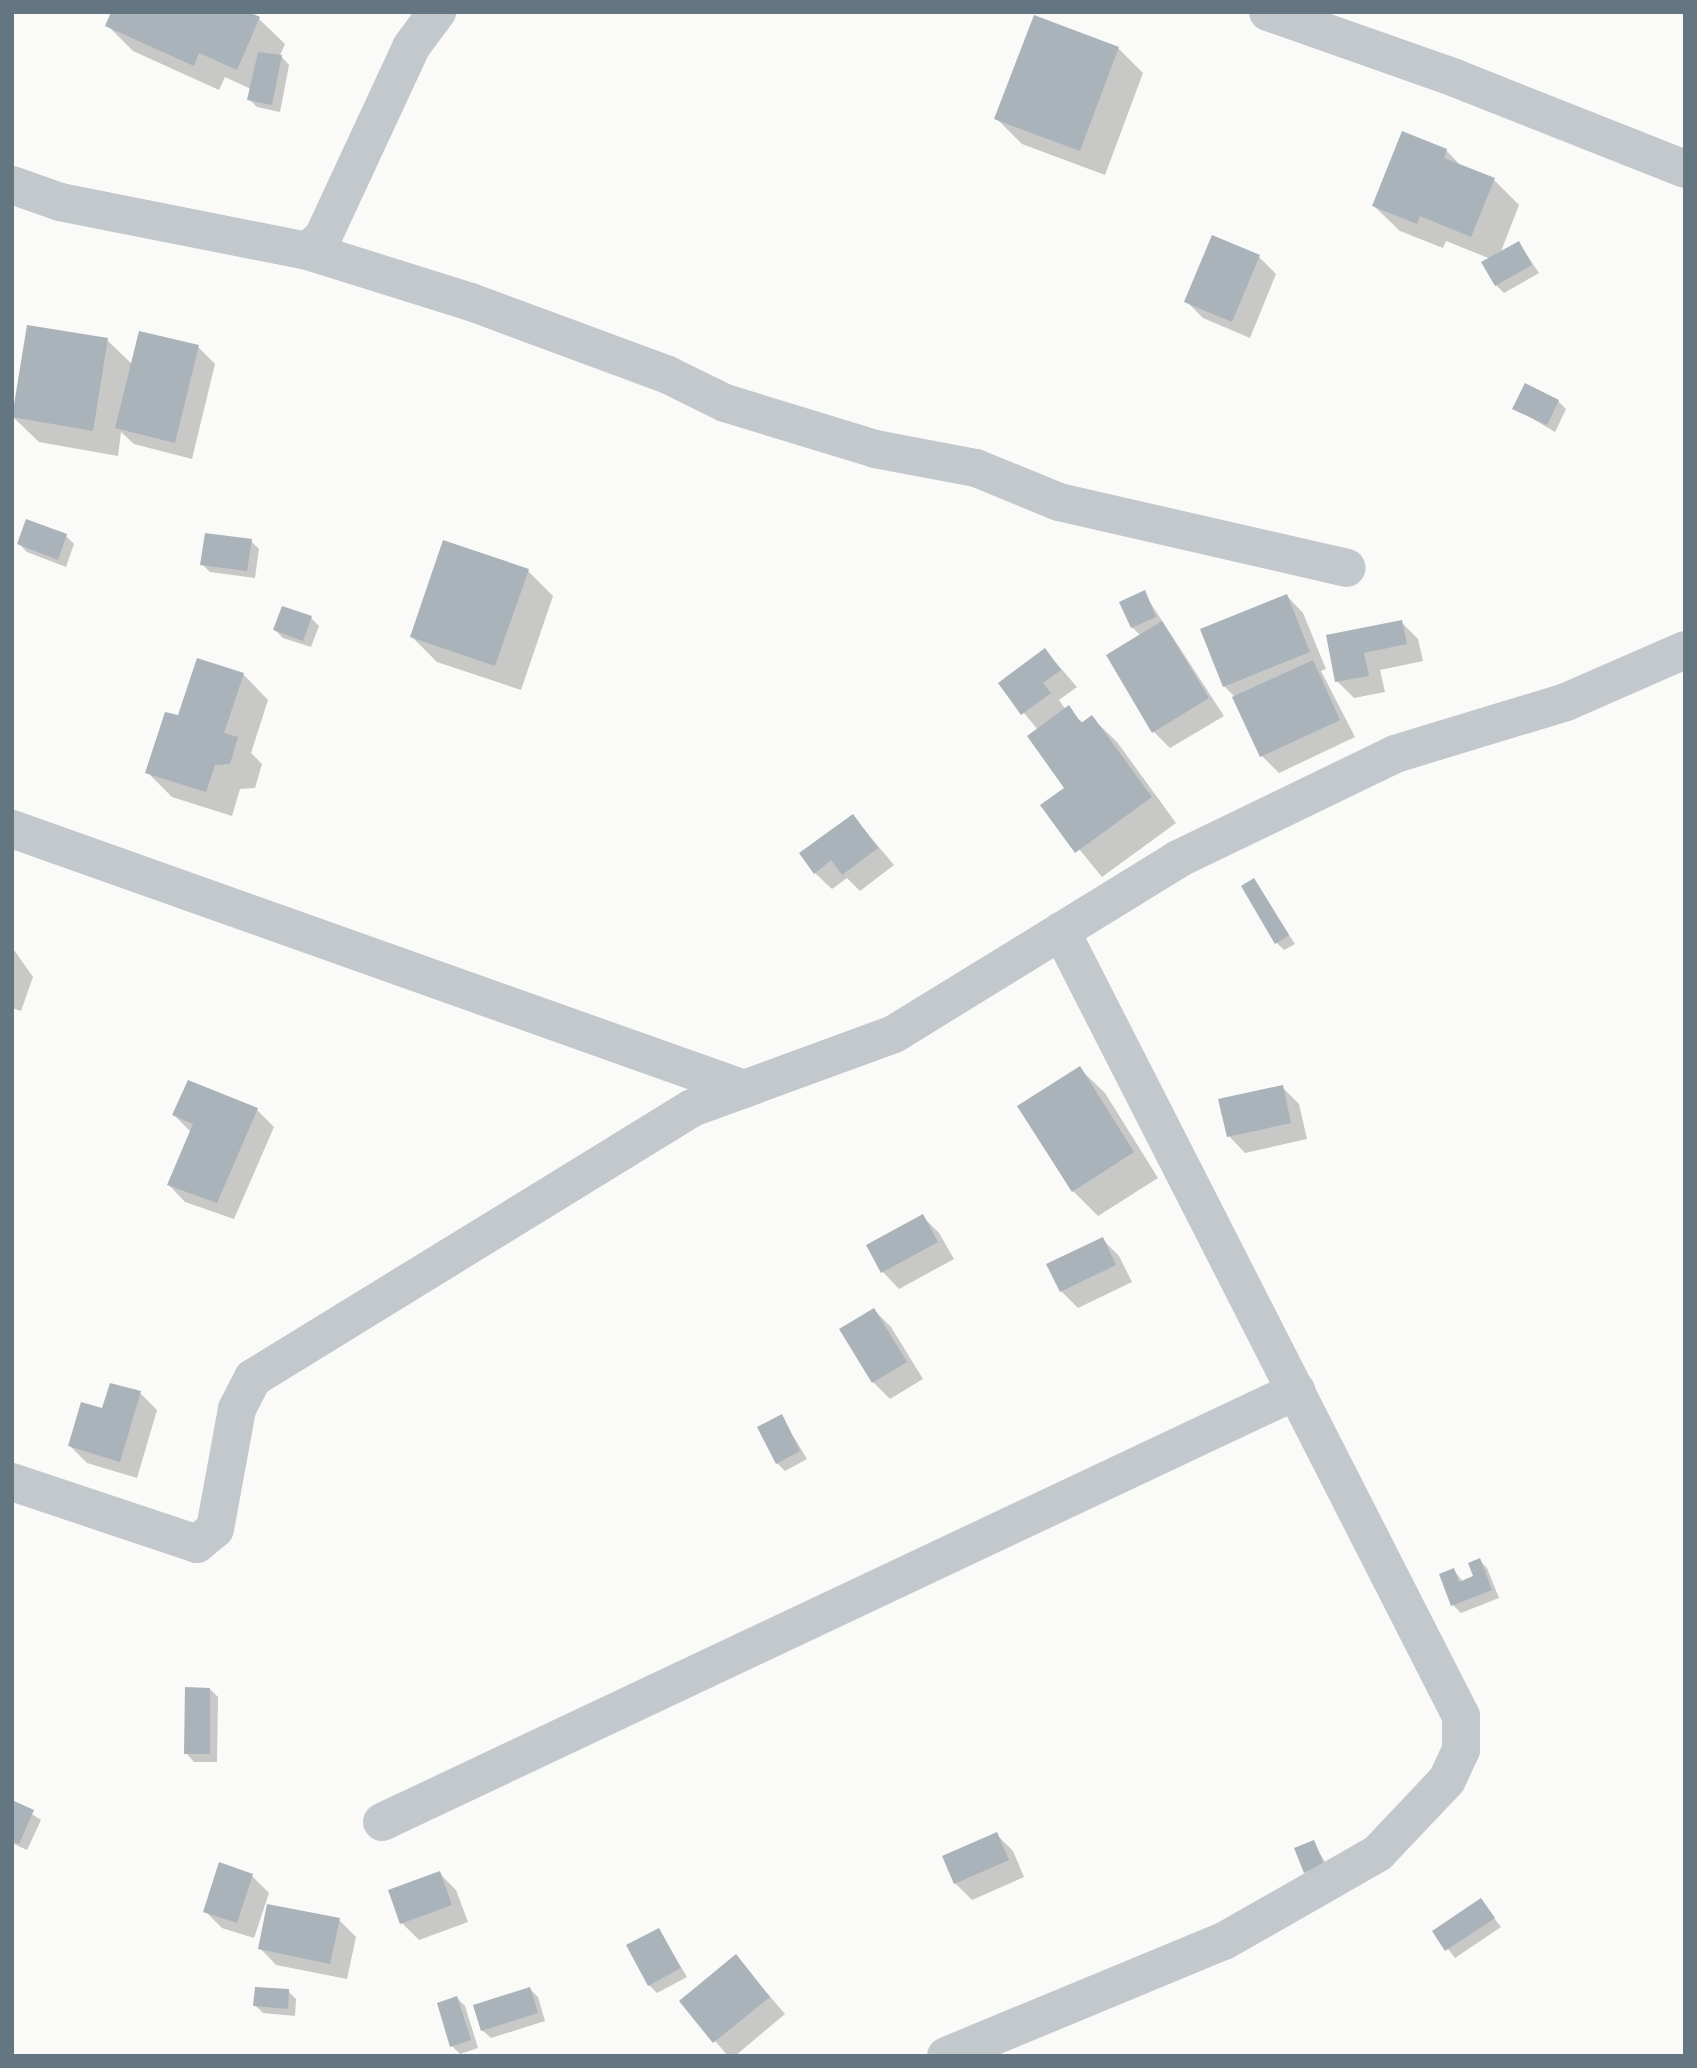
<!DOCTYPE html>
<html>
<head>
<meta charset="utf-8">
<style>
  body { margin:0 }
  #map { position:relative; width:1697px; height:2068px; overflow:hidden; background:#fafaf8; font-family:"Work Sans",sans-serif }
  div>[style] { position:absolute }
  .shadow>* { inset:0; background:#0003 }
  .building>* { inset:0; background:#aab3b9 }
  .minor>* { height:38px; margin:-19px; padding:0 19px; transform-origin:19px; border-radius:19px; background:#c3c8cc }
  span { translate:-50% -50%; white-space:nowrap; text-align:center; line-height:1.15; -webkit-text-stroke:7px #fff; paint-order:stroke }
  .frame { position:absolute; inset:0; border:14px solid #657683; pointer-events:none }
</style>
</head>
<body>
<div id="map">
  <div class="shadow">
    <i style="clip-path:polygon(245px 12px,259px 19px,285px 44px,280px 55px,289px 65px,280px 112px,257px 107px,249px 99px,251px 89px,225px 77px,219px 90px,133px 51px,107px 25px)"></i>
    <i style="clip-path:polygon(1118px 48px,1143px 73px,1105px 175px,1022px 144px,997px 119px)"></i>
    <i style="clip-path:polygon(1446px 150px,1463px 168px,1494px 180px,1519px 205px,1500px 254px,1519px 243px,1539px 273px,1504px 293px,1496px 285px,1491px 259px,1446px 241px,1443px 248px,1400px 231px,1374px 206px)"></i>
    <i style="clip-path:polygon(1259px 257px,1276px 274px,1250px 338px,1203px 318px,1186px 301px)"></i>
    <i style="clip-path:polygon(107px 340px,133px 365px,198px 347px,215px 364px,192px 459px,134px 444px,121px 432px,118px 456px,39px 442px,13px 417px)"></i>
    <i style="clip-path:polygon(1558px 401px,1566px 409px,1555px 432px,1514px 408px)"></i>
    <i style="clip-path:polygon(66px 536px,74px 544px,66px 567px,27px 552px,19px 544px)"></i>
    <i style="clip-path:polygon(251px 541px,259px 549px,255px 578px,210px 572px,202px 564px)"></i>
    <i style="clip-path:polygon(528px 571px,553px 596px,521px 690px,437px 662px,412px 637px)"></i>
    <i style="clip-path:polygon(1144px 593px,1224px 716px,1170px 748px,1154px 732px,1141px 636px,1132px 627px)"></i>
    <i style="clip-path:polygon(1287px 596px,1303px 613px,1326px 669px,1321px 671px,1355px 737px,1279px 773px,1262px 756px,1236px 698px,1224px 686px)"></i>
    <i style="clip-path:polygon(311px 618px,319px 626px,311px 647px,283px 638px,275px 630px)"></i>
    <i style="clip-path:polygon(1401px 622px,1418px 639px,1423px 661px,1380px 670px,1385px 692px,1354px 698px,1337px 681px,1328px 637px)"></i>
    <i style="clip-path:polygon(1045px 650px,1077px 687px,1059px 700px,1066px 710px,1084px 723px,1091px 717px,1117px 742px,1176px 823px,1102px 877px,1043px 805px,1067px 788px,1038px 730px,1000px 684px)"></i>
    <i style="clip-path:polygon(243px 674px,268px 700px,251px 753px,262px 764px,255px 788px,240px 789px,232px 816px,172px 797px,147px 772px)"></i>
    <i style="clip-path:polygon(853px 816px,894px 865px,860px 891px,847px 878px,832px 889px,815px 873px)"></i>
    <i style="clip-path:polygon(1254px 880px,1295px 944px,1284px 950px,1276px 942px)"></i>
    <i style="clip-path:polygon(12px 947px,33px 977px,21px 1011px,12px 1008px)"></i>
    <i style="clip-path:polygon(1079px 1068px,1105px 1093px,1158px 1178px,1098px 1216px,1073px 1191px)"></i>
    <i style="clip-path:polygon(1282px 1087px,1299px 1104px,1307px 1139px,1245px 1153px,1229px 1136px)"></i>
    <i style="clip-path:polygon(257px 1110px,274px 1127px,234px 1219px,185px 1202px,169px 1185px,191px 1132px,174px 1115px)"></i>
    <i style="clip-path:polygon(922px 1216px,939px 1233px,954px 1259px,899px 1289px,883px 1272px,868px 1246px)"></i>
    <i style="clip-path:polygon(1102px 1239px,1119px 1256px,1132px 1282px,1078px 1308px,1061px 1291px)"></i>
    <i style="clip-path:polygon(874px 1310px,891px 1327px,923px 1379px,890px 1399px,873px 1382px)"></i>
    <i style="clip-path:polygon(140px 1393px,157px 1410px,137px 1478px,87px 1463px,70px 1446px,103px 1411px)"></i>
    <i style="clip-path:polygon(781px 1416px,807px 1459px,785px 1471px,777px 1463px)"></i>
    <i style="clip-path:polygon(1479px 1560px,1487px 1568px,1499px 1598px,1461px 1613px,1453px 1605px,1454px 1570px,1463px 1582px,1475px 1577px)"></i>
    <i style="clip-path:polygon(210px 1689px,218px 1697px,217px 1762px,194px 1762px,186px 1753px)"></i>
    <i style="clip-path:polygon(15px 1803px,41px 1820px,27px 1850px,12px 1843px)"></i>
    <i style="clip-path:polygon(996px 1834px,1013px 1851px,1024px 1877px,972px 1900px,955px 1883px)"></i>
    <i style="clip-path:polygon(1313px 1842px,1331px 1872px,1314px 1880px)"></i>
    <i style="clip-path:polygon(439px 1873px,456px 1890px,468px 1922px,419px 1940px,402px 1923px)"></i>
    <i style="clip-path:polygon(252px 1876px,269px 1893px,254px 1938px,222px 1928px,205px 1911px)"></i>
    <i style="clip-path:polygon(1481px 1901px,1501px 1927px,1455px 1958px,1434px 1931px)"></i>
    <i style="clip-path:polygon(339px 1920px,356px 1937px,347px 1979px,276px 1965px,260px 1948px)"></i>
    <i style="clip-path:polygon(659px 1930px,687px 1977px,657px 1993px,649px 1985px)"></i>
    <i style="clip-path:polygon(736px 1957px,785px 2014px,735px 2056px,728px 2056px,681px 2001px)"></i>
    <i style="clip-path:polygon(530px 1989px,538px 1997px,545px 2021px,491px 2038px,482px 2030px)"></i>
    <i style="clip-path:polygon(288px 1991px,296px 1999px,295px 2016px,263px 2013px,255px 2005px)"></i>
    <i style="clip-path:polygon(457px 1998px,465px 2006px,478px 2048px,460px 2054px,452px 2046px)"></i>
  </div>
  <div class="building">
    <i style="clip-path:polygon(111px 12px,249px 12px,260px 17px,237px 70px,199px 53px,194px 66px,105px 26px)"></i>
    <i style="clip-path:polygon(1034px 15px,1119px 47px,1080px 151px,994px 119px)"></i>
    <i style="clip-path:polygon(258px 52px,282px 55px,272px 105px,247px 100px)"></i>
    <i style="clip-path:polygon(1402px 131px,1447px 149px,1444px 158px,1495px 178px,1471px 237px,1420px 216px,1417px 224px,1372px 206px)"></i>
    <i style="clip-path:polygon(1212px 235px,1260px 255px,1232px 322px,1184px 302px)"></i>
    <i style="clip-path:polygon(1519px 241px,1532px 265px,1495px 286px,1481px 262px)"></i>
    <i style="clip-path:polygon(27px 325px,108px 338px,93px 431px,12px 417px)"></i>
    <i style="clip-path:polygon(139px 331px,199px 345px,175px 443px,115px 428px)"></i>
    <i style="clip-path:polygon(1525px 383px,1559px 400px,1547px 425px,1512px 409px)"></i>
    <i style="clip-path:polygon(26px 519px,67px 534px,58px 560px,17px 544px)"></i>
    <i style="clip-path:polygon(205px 533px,252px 539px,247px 571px,200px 565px)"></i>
    <i style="clip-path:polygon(443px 540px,529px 569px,495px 666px,410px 637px)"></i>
    <i style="clip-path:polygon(1145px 590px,1156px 617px,1131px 628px,1119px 602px)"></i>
    <i style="clip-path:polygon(1287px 594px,1310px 652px,1223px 687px,1200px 629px)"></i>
    <i style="clip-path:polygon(282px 606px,312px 616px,303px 641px,273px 630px)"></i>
    <i style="clip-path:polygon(1402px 620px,1407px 644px,1364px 653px,1369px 676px,1335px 682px,1326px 635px)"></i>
    <i style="clip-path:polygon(1162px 621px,1209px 698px,1152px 733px,1106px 655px)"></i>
    <i style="clip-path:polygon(1045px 648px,1061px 670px,1043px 683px,1051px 693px,1021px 715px,998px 683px)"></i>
    <i style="clip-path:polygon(197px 658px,244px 673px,224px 733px,238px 737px,230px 764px,215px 765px,206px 792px,145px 773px,165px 712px,178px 715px)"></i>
    <i style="clip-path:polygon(1313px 660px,1340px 720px,1260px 757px,1232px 697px)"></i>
    <i style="clip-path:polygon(1069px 705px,1081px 723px,1092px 715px,1152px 797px,1075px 853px,1040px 805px,1064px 788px,1027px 736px)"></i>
    <i style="clip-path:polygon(853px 814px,878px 848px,842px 875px,831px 860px,814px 874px,799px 853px)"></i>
    <i style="clip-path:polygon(1254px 878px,1289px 935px,1275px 944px,1241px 886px)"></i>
    <i style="clip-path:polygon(1080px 1066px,1134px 1152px,1072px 1192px,1017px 1106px)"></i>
    <i style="clip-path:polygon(188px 1080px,258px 1108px,217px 1203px,167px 1185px,193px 1124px,172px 1115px)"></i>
    <i style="clip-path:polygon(1283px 1085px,1291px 1123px,1227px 1137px,1218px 1099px)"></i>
    <i style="clip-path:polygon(923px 1214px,938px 1242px,881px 1273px,866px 1245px)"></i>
    <i style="clip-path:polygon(1103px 1237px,1116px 1265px,1060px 1292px,1046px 1264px)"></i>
    <i style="clip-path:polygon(874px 1308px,907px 1362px,872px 1383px,839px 1329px)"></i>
    <i style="clip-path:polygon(110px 1383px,141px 1391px,120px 1462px,68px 1446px,81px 1402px,102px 1408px)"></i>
    <i style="clip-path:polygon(782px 1414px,800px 1451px,776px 1464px,757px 1427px)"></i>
    <i style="clip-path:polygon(1480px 1558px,1492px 1590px,1451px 1606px,1439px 1574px,1454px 1568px,1459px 1582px,1473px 1576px,1468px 1563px)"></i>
    <i style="clip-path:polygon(185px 1687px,210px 1688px,210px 1754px,184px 1754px)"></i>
    <i style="clip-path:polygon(14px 1801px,34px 1810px,19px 1844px,12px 1841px)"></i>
    <i style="clip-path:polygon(997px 1832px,1009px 1860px,954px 1884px,942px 1856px)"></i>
    <i style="clip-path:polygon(1314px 1840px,1324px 1864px,1304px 1873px,1294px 1848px)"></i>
    <i style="clip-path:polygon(219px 1862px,253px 1874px,237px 1923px,203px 1912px)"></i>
    <i style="clip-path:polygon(440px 1871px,452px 1905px,400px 1924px,388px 1890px)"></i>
    <i style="clip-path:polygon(1481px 1898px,1495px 1918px,1445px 1951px,1432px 1931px)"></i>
    <i style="clip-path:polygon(267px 1904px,340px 1918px,330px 1964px,258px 1949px)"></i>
    <i style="clip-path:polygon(659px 1928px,681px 1968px,648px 1986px,626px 1945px)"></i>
    <i style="clip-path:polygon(736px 1954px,770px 1997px,713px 2043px,679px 2001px)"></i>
    <i style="clip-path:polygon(255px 1987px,289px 1989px,288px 2009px,253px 2006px)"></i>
    <i style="clip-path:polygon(530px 1987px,538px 2013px,481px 2031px,473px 2005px)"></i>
    <i style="clip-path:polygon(457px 1996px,471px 2040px,450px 2047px,437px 2003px)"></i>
  </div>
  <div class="minor">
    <i style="left:1268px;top:12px;width:198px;rotate:19.4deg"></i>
    <i style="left:1455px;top:78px;width:247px;rotate:21.6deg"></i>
    <i style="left:12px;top:185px;width:51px;rotate:19.5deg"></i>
    <i style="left:60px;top:202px;width:253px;rotate:11.2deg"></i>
    <i style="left:308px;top:251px;width:21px;rotate:-43deg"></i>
    <i style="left:323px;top:237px;width:209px;rotate:-65.1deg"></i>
    <i style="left:411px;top:47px;width:44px;rotate:-53.4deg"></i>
    <i style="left:308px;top:251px;width:171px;rotate:17.4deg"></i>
    <i style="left:471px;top:302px;width:210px;rotate:20.3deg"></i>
    <i style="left:668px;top:375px;width:64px;rotate:26.2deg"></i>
    <i style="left:725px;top:403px;width:157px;rotate:17deg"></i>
    <i style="left:875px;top:449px;width:103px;rotate:10.7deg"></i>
    <i style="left:976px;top:468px;width:90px;rotate:22.3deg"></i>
    <i style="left:1059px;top:502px;width:295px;rotate:12.9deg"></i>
    <i style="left:12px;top:829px;width:777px;rotate:19.55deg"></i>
    <i style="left:12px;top:1482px;width:195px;rotate:18.5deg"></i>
    <i style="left:197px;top:1544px;width:23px;rotate:-40deg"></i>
    <i style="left:215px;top:1529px;width:122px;rotate:-79.6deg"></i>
    <i style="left:237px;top:1409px;width:35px;rotate:-63deg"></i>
    <i style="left:253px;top:1378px;width:515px;rotate:-31.59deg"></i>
    <i style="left:692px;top:1108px;width:215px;rotate:-20.1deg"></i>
    <i style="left:894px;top:1034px;width:334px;rotate:-31.6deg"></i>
    <i style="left:1178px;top:859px;width:241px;rotate:-25.8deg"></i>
    <i style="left:1395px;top:754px;width:179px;rotate:-16.9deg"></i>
    <i style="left:1566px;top:702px;width:130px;rotate:-23.6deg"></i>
    <i style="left:382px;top:1822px;width:1011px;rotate:-25.25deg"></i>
    <i style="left:946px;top:2056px;width:301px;rotate:-22.5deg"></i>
    <i style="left:1224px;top:1941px;width:177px;rotate:-29.7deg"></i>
    <i style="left:1378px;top:1853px;width:100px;rotate:-46.6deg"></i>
    <i style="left:1447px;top:1780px;width:33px;rotate:-65deg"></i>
    <i style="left:1461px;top:1750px;width:34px;rotate:-90deg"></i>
    <i style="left:1461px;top:1716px;width:881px;rotate:-117deg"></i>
  </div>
  <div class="frame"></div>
</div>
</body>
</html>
